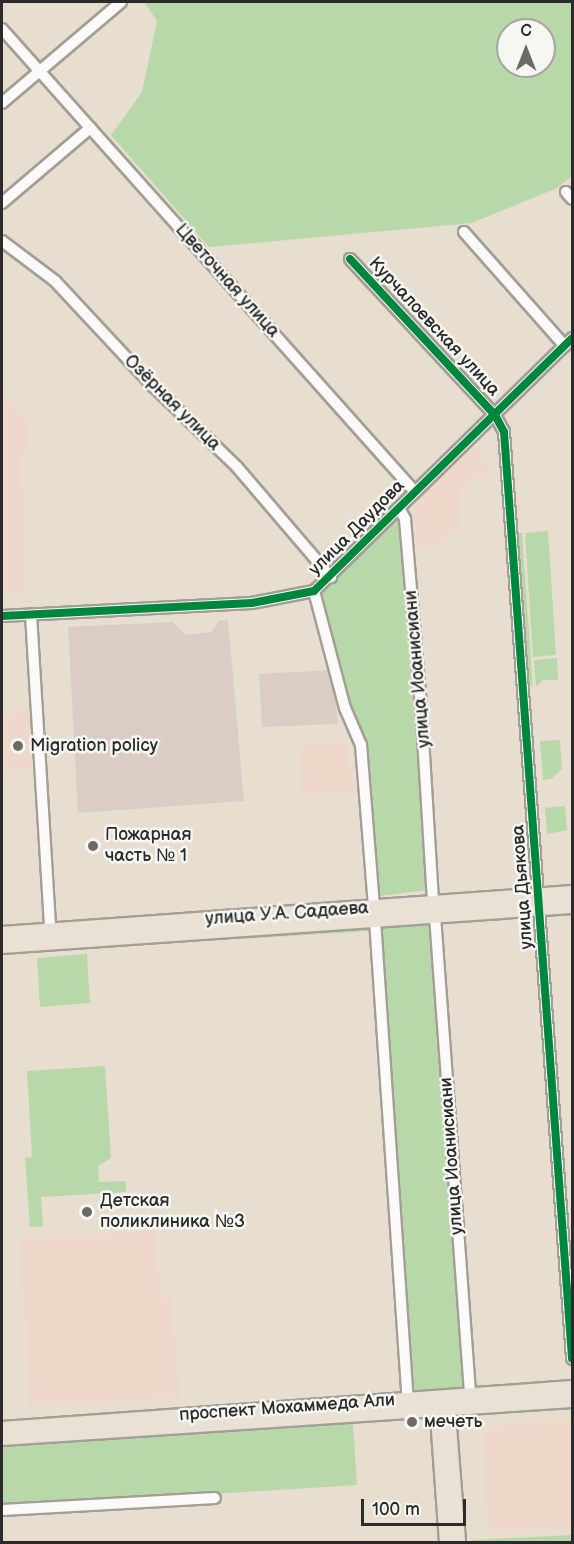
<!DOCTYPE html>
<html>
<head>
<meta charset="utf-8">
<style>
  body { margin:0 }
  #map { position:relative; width:574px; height:1544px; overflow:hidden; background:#e7ded0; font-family:"Balsamiq Sans",sans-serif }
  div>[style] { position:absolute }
  .built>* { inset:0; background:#efd7c9 }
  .industrial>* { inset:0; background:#dbcdc6 }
  .green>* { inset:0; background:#b9d8aa }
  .roads { filter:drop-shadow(2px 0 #a39e96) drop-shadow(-2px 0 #a39e96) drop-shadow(0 2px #a39e96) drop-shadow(0 -2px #a39e96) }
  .minor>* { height:10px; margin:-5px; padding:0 5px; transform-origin:5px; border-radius:5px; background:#fbfaf8 }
  .major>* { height:14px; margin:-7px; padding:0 7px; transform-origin:7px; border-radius:7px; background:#e9e1d4 }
  .cycleway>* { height:8px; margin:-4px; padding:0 4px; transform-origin:4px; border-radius:4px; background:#00873e }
  .dots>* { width:16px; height:16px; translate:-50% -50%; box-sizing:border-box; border:3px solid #f6f6f2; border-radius:50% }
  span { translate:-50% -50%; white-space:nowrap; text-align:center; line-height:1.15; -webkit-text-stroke:5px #f6f6f2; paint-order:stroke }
  .street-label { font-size:18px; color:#2b2b2b }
  .poi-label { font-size:18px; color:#2b2b2b }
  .left { translate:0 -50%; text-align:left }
  .frame { position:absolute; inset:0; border:3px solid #2b2b2b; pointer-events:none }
  .north { position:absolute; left:496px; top:18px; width:60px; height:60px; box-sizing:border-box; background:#f6f6f2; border:2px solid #a5a5a2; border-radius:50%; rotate:0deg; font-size:16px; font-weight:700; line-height:24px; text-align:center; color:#2b2b2b }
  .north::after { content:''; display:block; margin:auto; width:21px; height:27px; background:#6d6a65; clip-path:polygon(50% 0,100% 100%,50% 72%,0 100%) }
  .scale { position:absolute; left:361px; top:1499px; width:105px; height:27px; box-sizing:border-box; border:3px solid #2b2b2b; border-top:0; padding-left:8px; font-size:18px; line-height:21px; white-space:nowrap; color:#2b2b2b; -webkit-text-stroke:4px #f6f6f2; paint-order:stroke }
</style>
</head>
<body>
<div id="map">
  <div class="built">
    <i style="clip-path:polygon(2px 393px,30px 428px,22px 458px,24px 592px,2px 593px)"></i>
    <i style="clip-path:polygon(473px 447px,479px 447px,479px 460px,485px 461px,486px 469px,493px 469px,485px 476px,469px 480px,458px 500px,457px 529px,438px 546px,416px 547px,414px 508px,426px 490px)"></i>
    <i style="clip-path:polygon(20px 708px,29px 709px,32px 769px,2px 771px,2px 720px)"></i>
    <i style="clip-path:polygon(346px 742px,355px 791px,303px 794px,300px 746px)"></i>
    <i style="clip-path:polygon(156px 1231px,160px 1298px,172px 1297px,178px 1397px,31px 1406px,20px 1239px)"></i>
    <i style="clip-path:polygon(572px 1419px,572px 1529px,489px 1532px,484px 1435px,503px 1424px)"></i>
  </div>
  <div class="industrial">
    <i style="clip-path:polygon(228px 619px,244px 801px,78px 813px,68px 627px,173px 622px,185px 635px,212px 632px,218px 621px)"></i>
    <i style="clip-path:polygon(332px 670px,338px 724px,262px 727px,259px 674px)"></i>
  </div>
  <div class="green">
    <i style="clip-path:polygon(evenodd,144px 2px,572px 2px,572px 176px,557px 188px,472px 223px,209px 247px,111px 135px,142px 92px,157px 21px,144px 2px,508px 30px,544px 30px,544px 66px,508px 66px,508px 30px)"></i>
    <i style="clip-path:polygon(396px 520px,401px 522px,429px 890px,379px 896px,366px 742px,350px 709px,320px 593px)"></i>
    <i style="clip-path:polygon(548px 531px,556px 655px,533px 657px,525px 533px)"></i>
    <i style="clip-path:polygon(522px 532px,533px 688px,528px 680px,518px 535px)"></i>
    <i style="clip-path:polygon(557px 658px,558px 680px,543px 680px,536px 687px,534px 660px)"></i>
    <i style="clip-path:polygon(560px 740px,562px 769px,551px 779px,543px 780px,540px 741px)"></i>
    <i style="clip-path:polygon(565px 806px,567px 830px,547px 834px,545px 808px)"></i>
    <i style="clip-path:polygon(432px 921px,466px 1391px,413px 1395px,379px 925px)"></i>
    <i style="clip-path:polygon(367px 926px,371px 931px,244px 939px,247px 934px)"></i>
    <i style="clip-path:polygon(87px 954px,90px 1003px,40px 1007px,37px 958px)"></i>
    <i style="clip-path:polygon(105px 1066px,111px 1158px,98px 1166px,99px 1182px,126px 1181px,126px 1192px,41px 1197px,43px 1226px,30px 1227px,25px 1158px,32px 1157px,27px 1071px)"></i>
    <i style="clip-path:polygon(353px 1423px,357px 1485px,2px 1507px,2px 1446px)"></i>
    <i style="clip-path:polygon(572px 1535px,572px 1542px,472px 1542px,472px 1540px)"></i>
  </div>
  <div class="roads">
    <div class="minor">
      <i style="left:2px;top:29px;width:620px;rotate:48.27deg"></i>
      <i style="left:2px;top:103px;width:156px;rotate:-40.3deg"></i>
      <i style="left:566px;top:192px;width:9px;rotate:49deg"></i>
      <i style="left:2px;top:203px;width:116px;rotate:-40.4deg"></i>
      <i style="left:464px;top:232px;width:152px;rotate:48.5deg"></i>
      <i style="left:2px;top:241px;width:66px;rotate:37deg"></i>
      <i style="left:55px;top:281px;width:145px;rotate:47deg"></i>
      <i style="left:154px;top:387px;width:115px;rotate:43.9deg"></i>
      <i style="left:237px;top:467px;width:145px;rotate:49.5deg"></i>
      <i style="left:350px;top:259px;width:213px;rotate:47.1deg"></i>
      <i style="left:495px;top:415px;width:19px;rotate:62deg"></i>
      <i style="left:504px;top:432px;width:929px;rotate:85.8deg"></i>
      <i style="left:399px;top:508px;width:13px;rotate:61deg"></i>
      <i style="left:405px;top:519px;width:187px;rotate:85.1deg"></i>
      <i style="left:421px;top:705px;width:198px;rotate:86.5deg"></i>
      <i style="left:314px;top:591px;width:121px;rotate:75.2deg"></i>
      <i style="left:345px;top:708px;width:40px;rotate:66.6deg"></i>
      <i style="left:361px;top:745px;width:164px;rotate:85.4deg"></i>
      <i style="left:31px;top:615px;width:324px;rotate:86.5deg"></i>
      <i style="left:2px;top:616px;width:250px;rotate:-3deg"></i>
      <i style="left:252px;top:603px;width:63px;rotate:-11deg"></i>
      <i style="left:314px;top:591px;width:361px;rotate:-44.4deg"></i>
      <i style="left:435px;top:916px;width:481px;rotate:85.8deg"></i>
      <i style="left:375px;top:920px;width:481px;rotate:86.1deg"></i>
      <i style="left:2px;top:1510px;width:213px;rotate:-3.2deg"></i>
    </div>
    <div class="major">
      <i style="left:2px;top:934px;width:571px;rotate:-4.11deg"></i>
      <i style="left:2px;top:946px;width:571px;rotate:-4.01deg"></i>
      <i style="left:447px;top:1401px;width:141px;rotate:85.5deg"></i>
      <i style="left:437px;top:1403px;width:139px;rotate:85.9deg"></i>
      <i style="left:2px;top:1429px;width:571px;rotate:-4.11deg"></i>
      <i style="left:2px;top:1438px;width:571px;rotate:-3.81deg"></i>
    </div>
  </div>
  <div class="cycleway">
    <i style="left:350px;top:259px;width:213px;rotate:47.1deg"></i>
    <i style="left:495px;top:415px;width:19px;rotate:62deg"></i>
    <i style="left:504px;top:432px;width:929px;rotate:85.8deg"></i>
    <i style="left:2px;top:616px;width:250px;rotate:-3deg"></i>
    <i style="left:252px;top:603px;width:63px;rotate:-11deg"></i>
    <i style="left:314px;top:591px;width:361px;rotate:-44.4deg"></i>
  </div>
  <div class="dots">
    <i style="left:18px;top:746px;background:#6d6a65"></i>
    <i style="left:93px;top:846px;background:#6d6a65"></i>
    <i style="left:87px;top:1212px;background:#6d6a65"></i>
    <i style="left:412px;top:1422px;background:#6d6a65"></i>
  </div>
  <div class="street-label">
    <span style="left:227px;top:281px;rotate:48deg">Цветочная улица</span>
    <span style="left:434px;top:327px;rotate:47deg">Курчалоевская улица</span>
    <span style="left:172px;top:403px;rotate:45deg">Озёрная улица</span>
    <span style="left:357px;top:528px;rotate:-45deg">улица Даудова</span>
    <span style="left:418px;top:669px;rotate:-95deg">улица Иоанисиани</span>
    <span style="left:523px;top:887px;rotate:-94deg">улица Дьякова</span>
    <span style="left:287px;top:914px;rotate:-4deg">улица У.А. Садаева</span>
    <span style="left:452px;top:1156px;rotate:-94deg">улица Иоанисиани</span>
    <span style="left:287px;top:1408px;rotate:-4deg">проспект Мохаммеда Али</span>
  </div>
  <div class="poi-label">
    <span class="left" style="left:30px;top:746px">Migration policy</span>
    <span class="left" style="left:105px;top:846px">Пожарная<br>часть № 1</span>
    <span class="left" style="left:100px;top:1212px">Детская<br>поликлиника №3</span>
    <span class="left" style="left:424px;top:1422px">мечеть</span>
  </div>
  <div class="frame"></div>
  <div class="north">С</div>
  <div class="scale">100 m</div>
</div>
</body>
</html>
